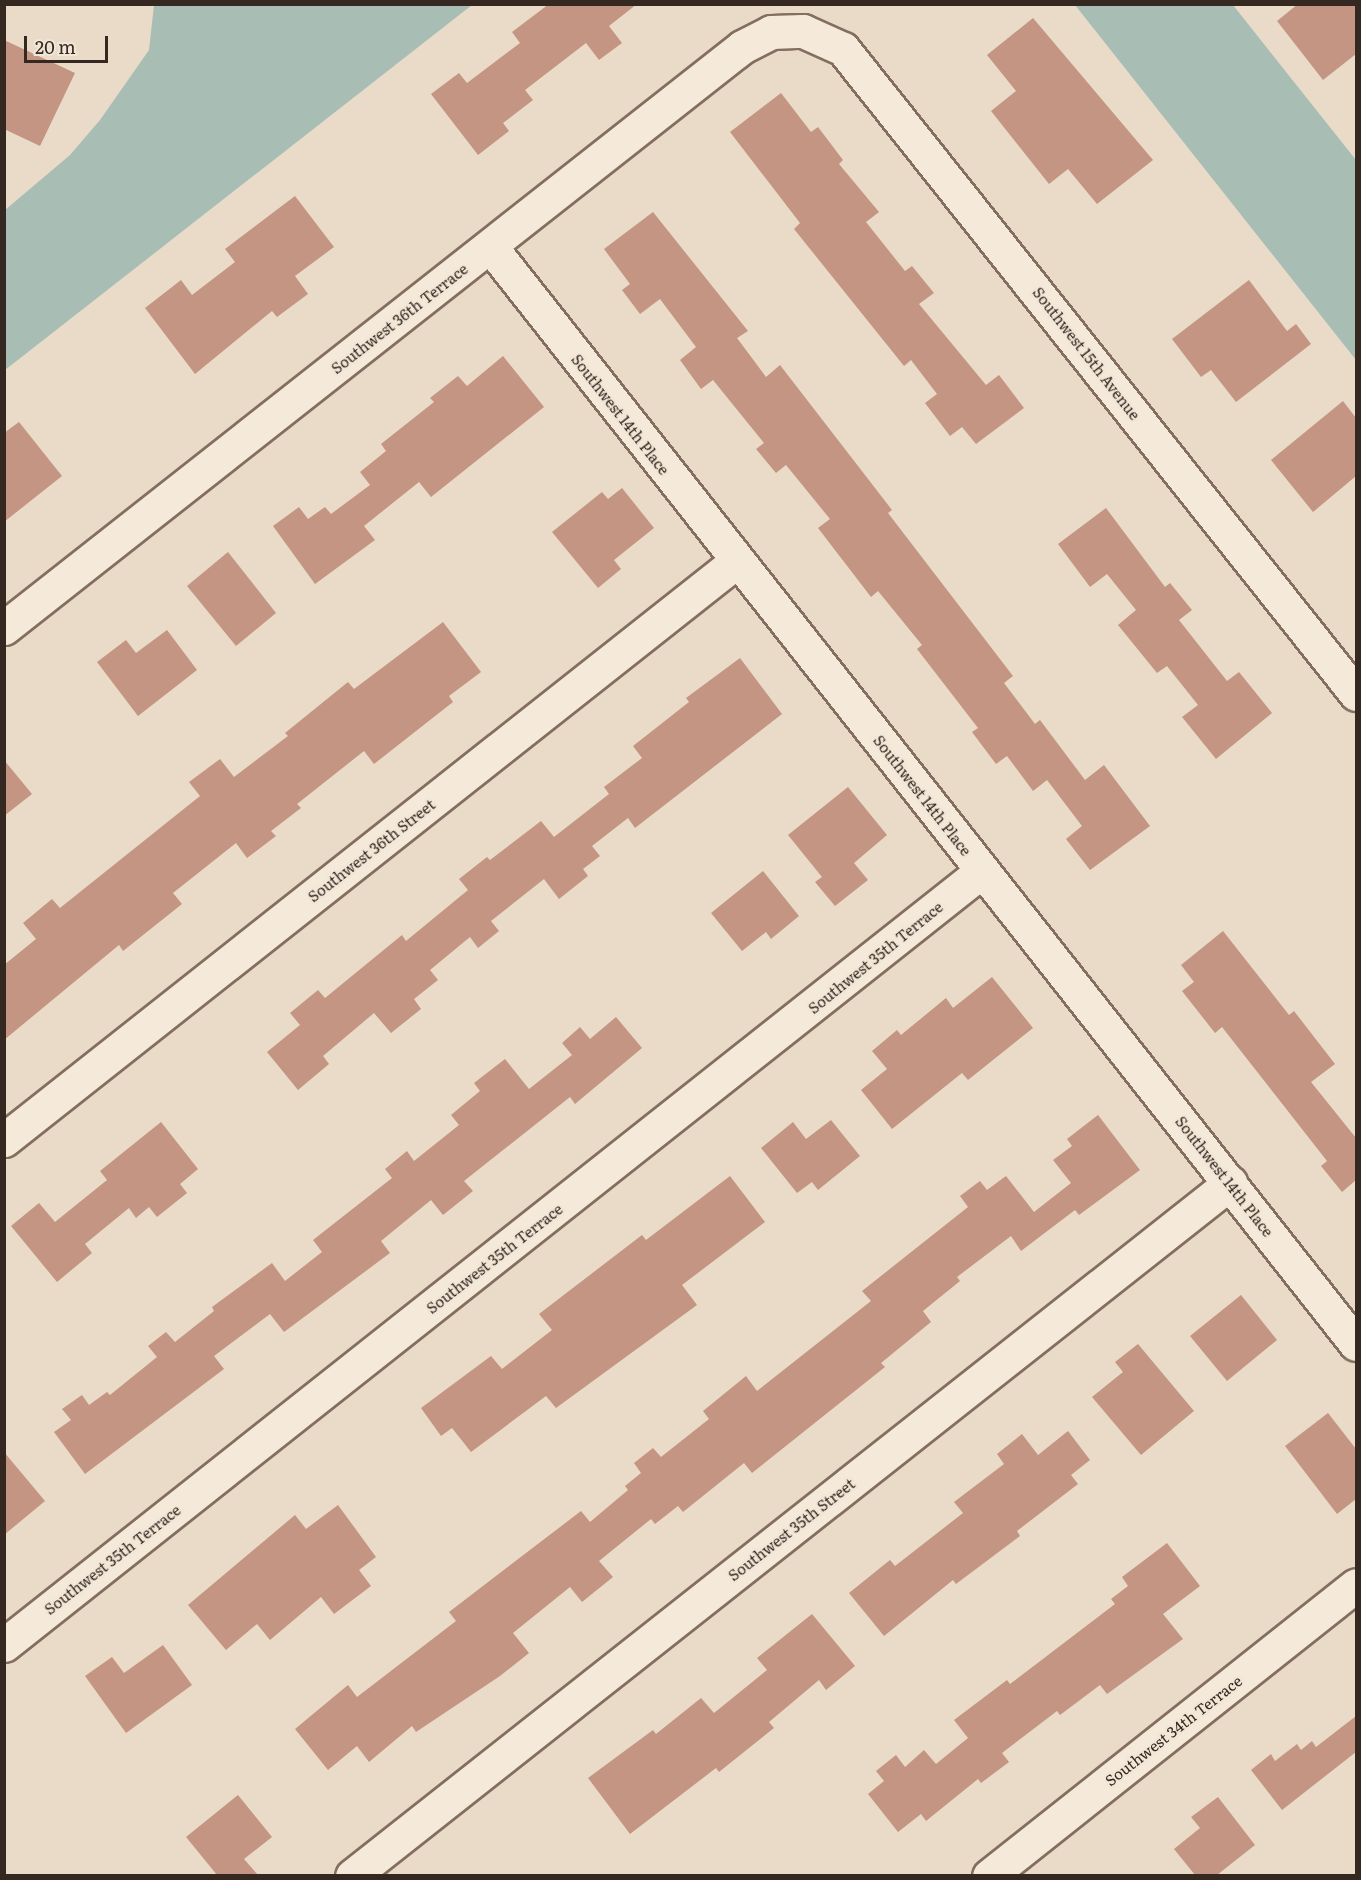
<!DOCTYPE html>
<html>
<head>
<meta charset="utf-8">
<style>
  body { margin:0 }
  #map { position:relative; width:1361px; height:1880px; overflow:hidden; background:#e9dbc8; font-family:Literata,serif }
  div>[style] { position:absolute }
  .water>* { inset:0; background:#a8beb5 }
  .building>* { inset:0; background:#c39582 }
  .roads { filter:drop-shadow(2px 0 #836e5f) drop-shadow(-2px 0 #836e5f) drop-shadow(0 2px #836e5f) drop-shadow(0 -2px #836e5f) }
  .minor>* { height:33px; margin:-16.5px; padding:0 16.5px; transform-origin:16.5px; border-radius:16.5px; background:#f5eada }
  span { translate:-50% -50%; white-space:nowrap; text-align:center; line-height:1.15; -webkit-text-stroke:5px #f2e6d7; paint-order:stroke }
  .street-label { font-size:15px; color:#352821 }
  .frame { position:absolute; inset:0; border:6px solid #352821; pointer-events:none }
  .scale { position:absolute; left:24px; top:36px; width:84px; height:27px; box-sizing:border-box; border:3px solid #352821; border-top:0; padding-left:8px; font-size:18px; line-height:21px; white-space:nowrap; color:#352821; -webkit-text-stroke:4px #f2e6d7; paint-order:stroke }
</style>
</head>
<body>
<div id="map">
  <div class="water">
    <i style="clip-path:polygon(154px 5px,472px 5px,5px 370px,5px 210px,70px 155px,100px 120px,149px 50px)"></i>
    <i style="clip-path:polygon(1075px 5px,1233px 5px,1356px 160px,1356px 360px)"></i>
  </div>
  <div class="building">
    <i style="clip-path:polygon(549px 4px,637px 4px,609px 26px,622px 43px,599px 60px,586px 43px,525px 90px,533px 100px,503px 123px,509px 131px,478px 155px,431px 94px,459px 73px,467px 83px,520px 43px,512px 32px)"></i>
    <i style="clip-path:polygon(1298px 4px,1356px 4px,1356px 54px,1323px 80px,1277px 21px)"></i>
    <i style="clip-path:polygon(1033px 18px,1153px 160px,1097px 204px,1068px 169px,1049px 184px,991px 111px,1016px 91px,987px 55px)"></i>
    <i style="clip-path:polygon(4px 40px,75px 73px,40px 146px,4px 129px)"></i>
    <i style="clip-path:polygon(781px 93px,811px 132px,818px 127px,843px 160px,839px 164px,879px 212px,866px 222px,905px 271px,912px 266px,934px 293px,919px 304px,986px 385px,999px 375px,1024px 408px,976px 444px,962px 427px,950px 436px,925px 403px,937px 394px,911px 360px,904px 366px,794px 229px,800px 223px,730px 132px)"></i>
    <i style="clip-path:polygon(295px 196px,334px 247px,295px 276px,308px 294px,277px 317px,272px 311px,195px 374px,145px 308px,181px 280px,192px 295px,235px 262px,225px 249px)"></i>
    <i style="clip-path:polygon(653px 212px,748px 331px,737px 338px,766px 377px,780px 365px,892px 510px,888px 513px,1013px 676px,1004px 683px,1035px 724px,1040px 720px,1085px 780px,1104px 765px,1150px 826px,1090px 870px,1066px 839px,1082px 826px,1047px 780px,1033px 791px,1007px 756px,996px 764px,972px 732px,978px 728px,917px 649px,922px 645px,878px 591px,871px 597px,818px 528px,830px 519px,786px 465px,776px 473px,756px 449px,764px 443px,713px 380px,701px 389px,680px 360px,696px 347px,660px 299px,640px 314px,622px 290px,630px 284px,604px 249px)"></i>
    <i style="clip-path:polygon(1249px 280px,1287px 331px,1296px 324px,1311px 344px,1236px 402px,1211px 370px,1201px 377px,1172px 339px)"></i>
    <i style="clip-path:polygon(503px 356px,544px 407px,431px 497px,419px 482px,364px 526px,375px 540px,315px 584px,273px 526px,299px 507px,308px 519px,325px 507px,331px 514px,370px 485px,360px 472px,386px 451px,381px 444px,434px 402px,430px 398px,458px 376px,467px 386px)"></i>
    <i style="clip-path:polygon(1343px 401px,1356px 418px,1356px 476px,1313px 512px,1271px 460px)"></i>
    <i style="clip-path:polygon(19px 422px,62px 476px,4px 522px,4px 433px)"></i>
    <i style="clip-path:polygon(622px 488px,654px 528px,614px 560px,621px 569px,598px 588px,552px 532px,602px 492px,608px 499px)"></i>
    <i style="clip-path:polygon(1106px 508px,1165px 587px,1170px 583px,1192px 610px,1179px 620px,1227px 681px,1239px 672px,1272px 713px,1216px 759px,1182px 717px,1198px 705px,1167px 666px,1157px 673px,1118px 625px,1136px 610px,1107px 574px,1090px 587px,1058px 544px)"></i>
    <i style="clip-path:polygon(228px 552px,276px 613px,236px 646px,187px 586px)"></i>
    <i style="clip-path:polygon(443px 622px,481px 672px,449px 696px,453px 702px,374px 764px,364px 751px,297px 804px,301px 808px,271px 831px,276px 836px,247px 858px,236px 843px,173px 893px,182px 904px,123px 951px,119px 945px,4px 1040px,4px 965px,36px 939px,23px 923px,52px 899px,60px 908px,200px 796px,189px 782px,220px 759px,234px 777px,288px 736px,285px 733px,348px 682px,354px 689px)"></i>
    <i style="clip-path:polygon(167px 630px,197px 670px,138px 716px,97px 662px,126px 640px,136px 653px)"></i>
    <i style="clip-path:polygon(740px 658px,782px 714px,635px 828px,628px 818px,592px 846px,600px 856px,583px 869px,588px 876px,559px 899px,544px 879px,491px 921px,499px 931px,478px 948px,470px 937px,430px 970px,438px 980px,414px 999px,421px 1009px,391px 1033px,374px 1013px,323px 1056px,329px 1064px,298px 1090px,267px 1052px,300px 1025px,290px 1013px,318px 990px,325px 998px,402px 935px,406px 941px,468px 890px,459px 879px,487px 857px,490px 860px,541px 821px,554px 837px,609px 794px,604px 787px,642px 758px,633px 746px,689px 702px,686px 698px)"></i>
    <i style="clip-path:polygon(4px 760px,32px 794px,4px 816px)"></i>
    <i style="clip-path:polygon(848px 787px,887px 835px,854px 863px,868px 880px,835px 906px,815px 882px,822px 877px,788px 835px)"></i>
    <i style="clip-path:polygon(763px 871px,799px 916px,771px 939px,766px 932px,742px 951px,711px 913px)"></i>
    <i style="clip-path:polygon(1223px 931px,1289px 1015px,1294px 1011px,1335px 1064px,1311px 1082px,1356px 1138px,1356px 1180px,1342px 1192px,1321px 1166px,1327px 1161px,1222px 1027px,1215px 1033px,1182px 991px,1194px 982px,1181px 965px)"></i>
    <i style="clip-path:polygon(992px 977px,1033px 1028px,968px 1080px,962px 1073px,892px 1129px,861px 1090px,887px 1069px,872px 1051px,897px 1030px,901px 1035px,946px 998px,953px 1008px)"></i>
    <i style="clip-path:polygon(616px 1017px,642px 1048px,575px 1104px,570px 1097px,464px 1181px,473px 1191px,443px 1215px,431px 1200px,381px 1241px,390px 1253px,284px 1332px,270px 1314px,214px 1356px,224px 1369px,85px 1474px,54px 1432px,71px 1420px,62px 1409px,82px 1395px,89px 1405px,107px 1392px,110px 1395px,157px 1357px,148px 1346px,166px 1332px,175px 1342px,214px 1311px,212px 1307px,272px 1263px,285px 1281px,322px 1252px,313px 1240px,392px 1178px,385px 1169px,407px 1151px,414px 1161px,459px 1125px,451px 1115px,480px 1091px,474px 1083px,505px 1059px,529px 1089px,572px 1055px,562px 1043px,580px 1027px,590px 1039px)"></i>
    <i style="clip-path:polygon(1098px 1115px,1140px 1170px,1079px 1215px,1075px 1210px,1021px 1251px,1011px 1236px,957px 1277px,960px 1281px,923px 1311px,931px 1322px,881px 1363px,885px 1367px,752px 1473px,744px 1463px,683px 1512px,678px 1506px,655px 1524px,651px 1519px,599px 1561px,613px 1577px,582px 1602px,570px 1587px,513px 1633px,529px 1653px,500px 1676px,416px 1732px,412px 1726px,369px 1762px,357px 1746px,328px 1770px,295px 1729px,348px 1685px,357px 1697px,456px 1621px,449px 1612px,581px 1511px,590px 1522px,628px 1490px,625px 1486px,641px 1473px,634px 1463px,653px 1448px,661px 1457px,709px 1419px,703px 1411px,746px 1376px,757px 1391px,871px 1301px,862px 1291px,968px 1207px,960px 1196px,980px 1181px,987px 1190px,1006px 1176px,1034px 1212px,1071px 1183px,1053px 1160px,1072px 1146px,1067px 1139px)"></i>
    <i style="clip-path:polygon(831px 1120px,860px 1156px,818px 1190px,812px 1182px,797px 1193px,761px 1148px,793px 1122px,806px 1139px)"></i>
    <i style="clip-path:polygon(161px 1122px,198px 1169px,180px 1184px,187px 1193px,157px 1217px,149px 1207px,136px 1218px,129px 1208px,85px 1244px,92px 1253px,57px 1282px,11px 1226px,39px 1203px,55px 1222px,107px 1180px,100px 1171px)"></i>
    <i style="clip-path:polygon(730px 1176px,765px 1222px,682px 1285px,697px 1305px,556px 1408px,546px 1396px,471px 1452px,452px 1428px,441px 1436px,421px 1408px,491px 1356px,502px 1369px,552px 1330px,539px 1314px,642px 1235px,646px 1240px)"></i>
    <i style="clip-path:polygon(1241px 1295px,1277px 1340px,1227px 1381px,1190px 1336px)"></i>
    <i style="clip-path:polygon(1138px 1344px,1194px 1411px,1141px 1455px,1092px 1397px,1123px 1372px,1115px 1362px)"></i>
    <i style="clip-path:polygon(1328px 1413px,1356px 1449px,1356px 1499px,1337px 1514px,1285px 1446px)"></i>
    <i style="clip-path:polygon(1068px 1431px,1090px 1460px,1071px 1475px,1078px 1484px,1017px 1531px,1020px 1536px,956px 1584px,953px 1580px,884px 1636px,849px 1593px,890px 1560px,895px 1566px,963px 1513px,954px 1502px,1004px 1464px,997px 1454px,1022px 1434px,1038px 1455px)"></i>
    <i style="clip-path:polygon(4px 1452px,45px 1501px,4px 1535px)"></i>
    <i style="clip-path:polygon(338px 1505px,376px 1557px,359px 1570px,371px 1586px,334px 1614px,321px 1597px,270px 1640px,257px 1624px,226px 1650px,188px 1605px,295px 1515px,306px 1529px)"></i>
    <i style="clip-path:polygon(1167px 1543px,1200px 1586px,1163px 1614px,1183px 1639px,1107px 1694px,1100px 1685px,1060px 1715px,1057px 1711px,1002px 1753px,1009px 1762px,981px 1783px,978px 1779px,926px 1821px,921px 1814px,898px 1832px,868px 1794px,884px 1781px,876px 1771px,896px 1755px,905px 1767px,924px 1750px,936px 1764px,968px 1738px,954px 1720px,1007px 1680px,1010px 1684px,1115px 1604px,1111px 1599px,1128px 1586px,1122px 1577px)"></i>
    <i style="clip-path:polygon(812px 1614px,855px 1666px,826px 1690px,819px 1680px,769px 1722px,774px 1728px,719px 1772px,716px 1768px,630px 1834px,588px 1778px,653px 1730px,656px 1734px,701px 1698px,714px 1713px,767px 1670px,757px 1658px)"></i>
    <i style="clip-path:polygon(163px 1645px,192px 1685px,126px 1733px,85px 1676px,112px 1657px,124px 1673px)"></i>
    <i style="clip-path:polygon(1356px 1716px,1356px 1752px,1282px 1810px,1251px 1770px,1271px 1754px,1275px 1761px,1297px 1744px,1301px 1750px,1312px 1741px,1316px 1747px)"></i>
    <i style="clip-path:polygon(238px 1795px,272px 1837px,244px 1859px,258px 1875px,217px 1875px,186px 1837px)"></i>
    <i style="clip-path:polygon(1218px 1797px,1255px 1845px,1217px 1875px,1195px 1875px,1174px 1849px,1200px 1828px,1191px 1817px)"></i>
  </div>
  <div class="roads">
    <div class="minor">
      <i style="left:490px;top:246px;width:1398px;rotate:51.74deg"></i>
      <i style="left:4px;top:628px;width:939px;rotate:-38.21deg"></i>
      <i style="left:742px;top:47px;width:33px;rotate:-27deg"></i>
      <i style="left:771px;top:32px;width:32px;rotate:-2deg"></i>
      <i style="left:803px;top:31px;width:44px;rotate:24.2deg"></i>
      <i style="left:843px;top:49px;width:824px;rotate:51.5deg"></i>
      <i style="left:4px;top:1140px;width:934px;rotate:-38.31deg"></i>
      <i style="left:4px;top:1645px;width:1247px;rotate:-38.36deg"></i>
      <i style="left:352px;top:1876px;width:1119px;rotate:-38.28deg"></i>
      <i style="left:989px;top:1876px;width:468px;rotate:-38.4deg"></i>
    </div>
  </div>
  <div class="street-label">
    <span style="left:399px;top:318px;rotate:-38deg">Southwest 36th Terrace</span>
    <span style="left:1087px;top:353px;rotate:52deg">Southwest 15th Avenue</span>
    <span style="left:621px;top:414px;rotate:52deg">Southwest 14th Place</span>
    <span style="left:923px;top:795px;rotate:52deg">Southwest 14th Place</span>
    <span style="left:371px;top:850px;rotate:-38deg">Southwest 36th Street</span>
    <span style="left:875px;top:957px;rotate:-39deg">Southwest 35th Terrace</span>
    <span style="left:1225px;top:1176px;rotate:52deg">Southwest 14th Place</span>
    <span style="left:494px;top:1258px;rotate:-38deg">Southwest 35th Terrace</span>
    <span style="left:791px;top:1529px;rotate:-38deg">Southwest 35th Street</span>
    <span style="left:112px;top:1559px;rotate:-38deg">Southwest 35th Terrace</span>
    <span style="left:1173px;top:1730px;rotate:-38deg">Southwest 34th Terrace</span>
  </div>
  <div class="frame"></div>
  <div class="scale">20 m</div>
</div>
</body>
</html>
